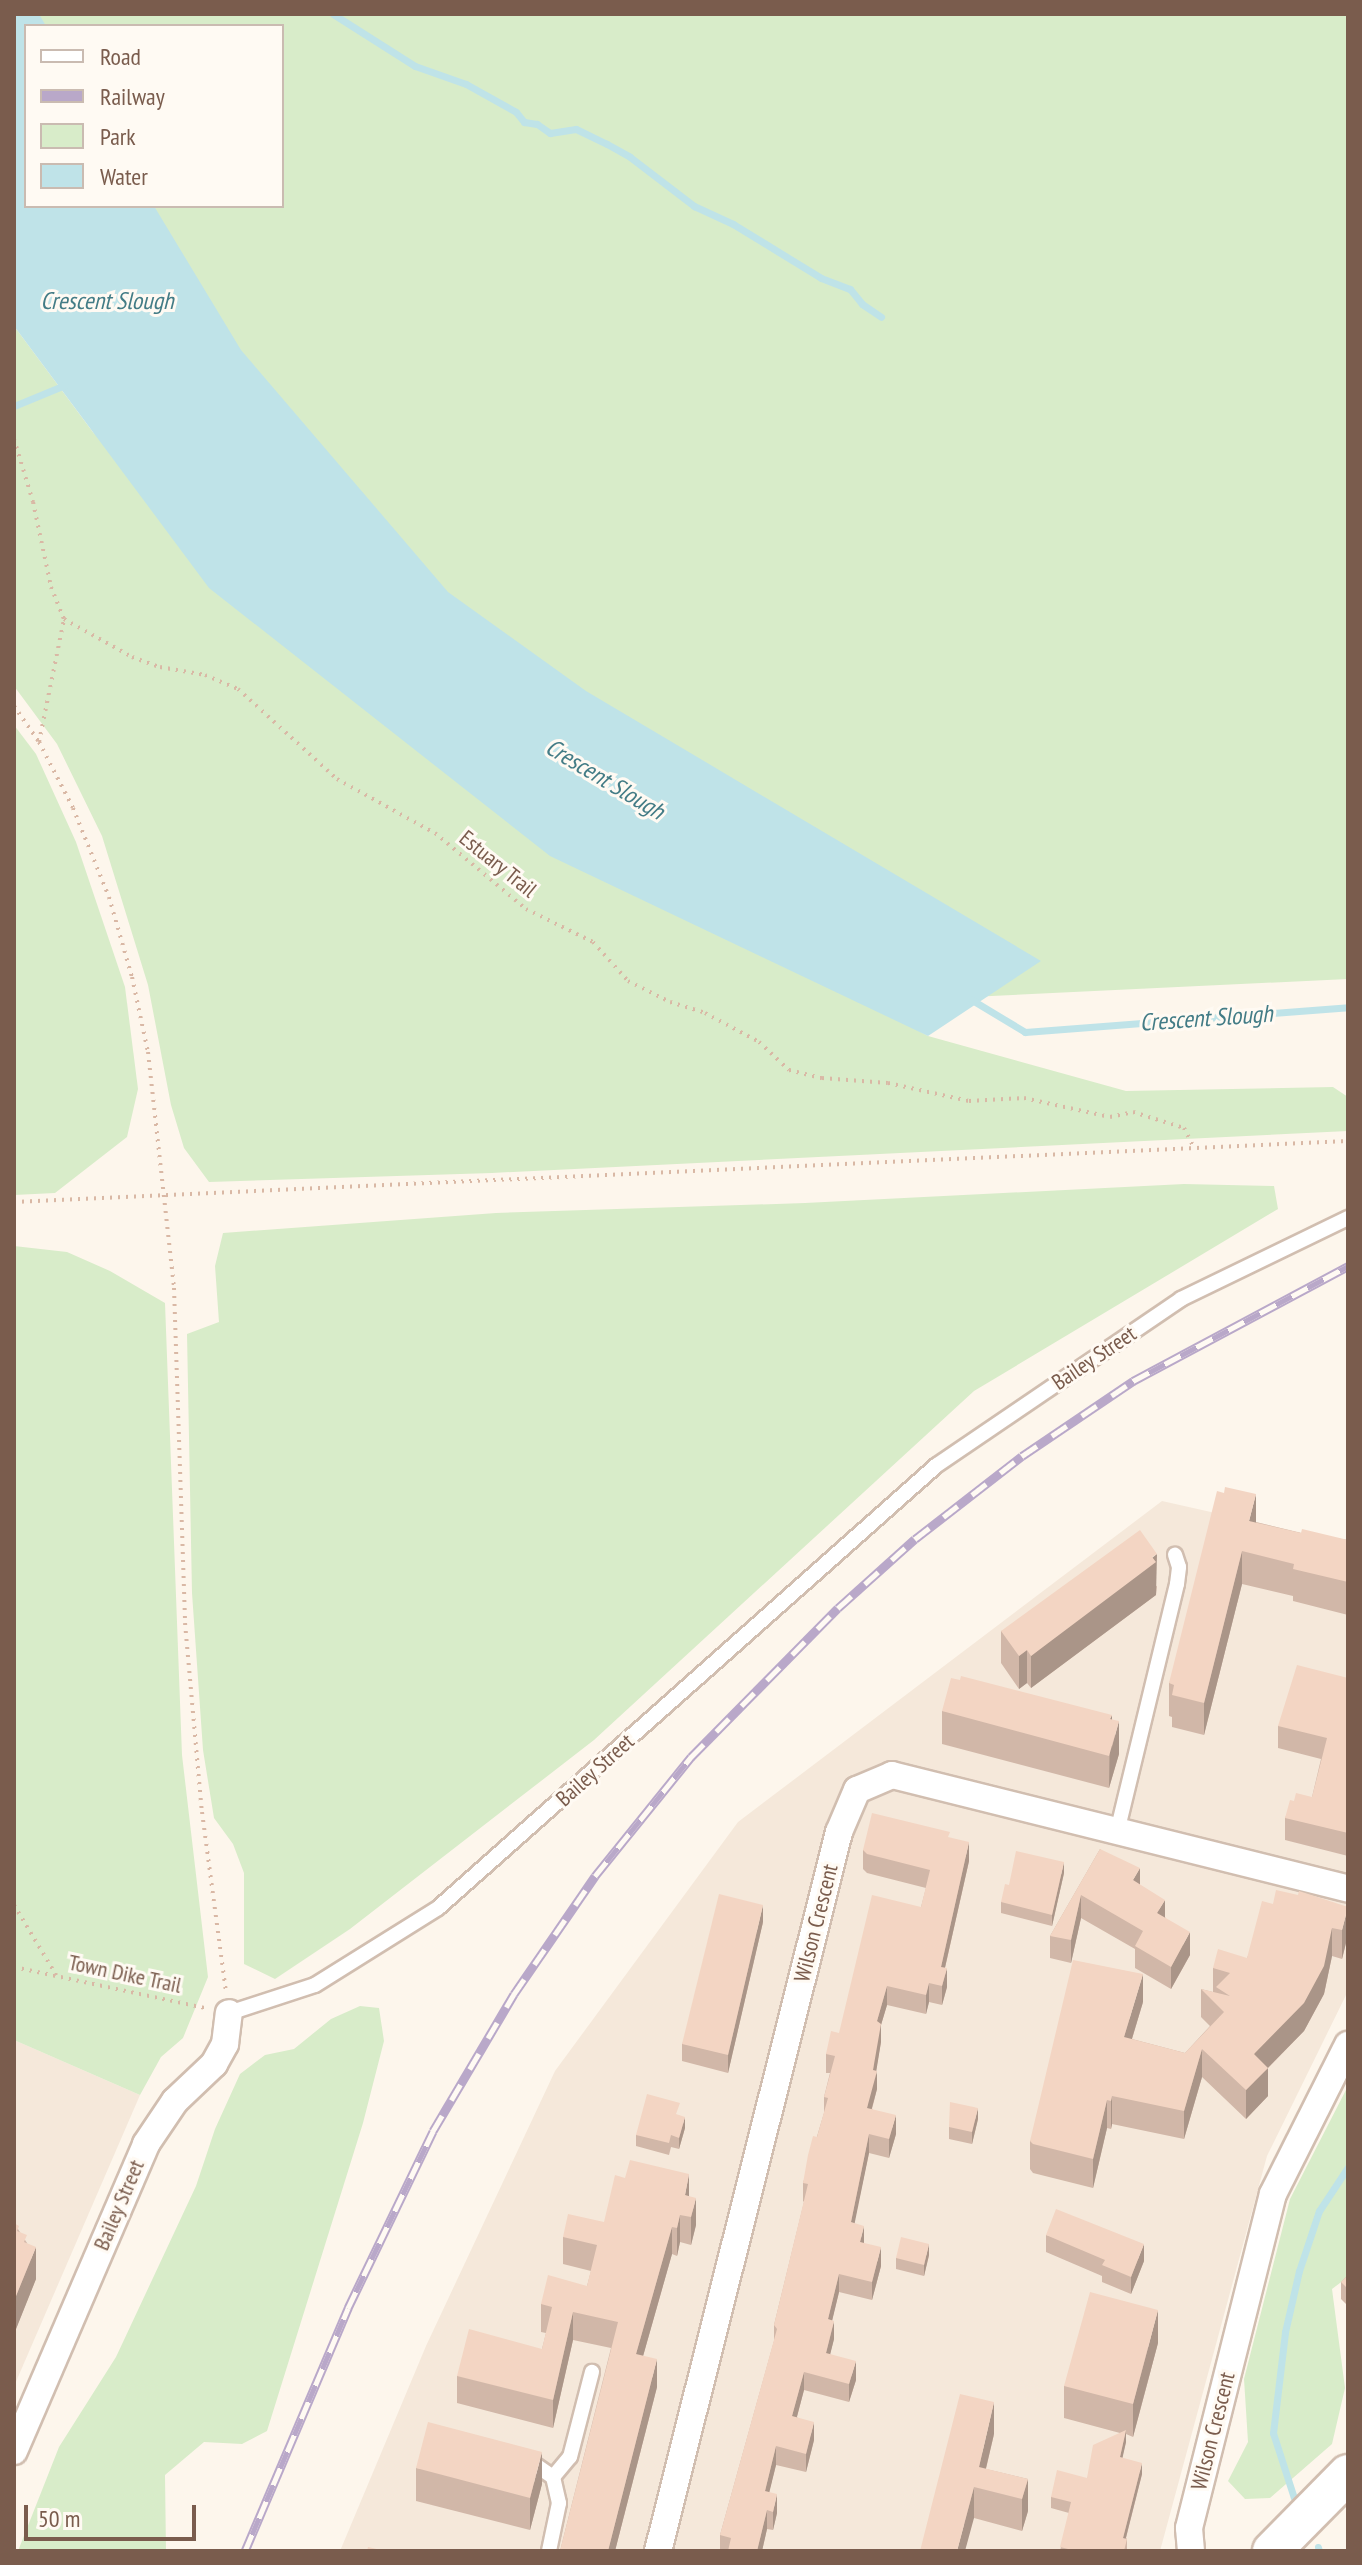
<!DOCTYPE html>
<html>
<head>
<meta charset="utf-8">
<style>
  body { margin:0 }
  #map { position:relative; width:1362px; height:2565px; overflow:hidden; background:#fdf6ec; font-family:"PT Sans Narrow",sans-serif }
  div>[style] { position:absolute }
  .residential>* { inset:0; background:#f5e8da }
  .green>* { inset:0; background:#d8ecc9 }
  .water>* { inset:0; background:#bfe3e8 }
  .stream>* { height:7px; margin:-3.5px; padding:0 3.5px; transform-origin:3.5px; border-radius:3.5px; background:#bfe3e8 }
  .path>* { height:4px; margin-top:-2px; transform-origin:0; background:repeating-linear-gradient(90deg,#d9b8a5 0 2px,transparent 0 8px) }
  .roads { filter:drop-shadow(2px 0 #d1beb0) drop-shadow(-2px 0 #d1beb0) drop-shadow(0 2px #d1beb0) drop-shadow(0 -2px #d1beb0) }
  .lane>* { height:14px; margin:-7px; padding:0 7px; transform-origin:7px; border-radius:7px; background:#fff }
  .street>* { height:26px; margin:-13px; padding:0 13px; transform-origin:13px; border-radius:13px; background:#fff }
  .secondary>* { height:38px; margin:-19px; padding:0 19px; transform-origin:19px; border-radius:19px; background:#fff }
  .rail>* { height:9px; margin-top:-4.5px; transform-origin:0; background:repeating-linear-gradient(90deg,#fffaf3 0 18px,#b9a8c9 0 36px); box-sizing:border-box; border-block:2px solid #b9a8c9 }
  .wall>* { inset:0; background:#d1b7a8 }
  .shaded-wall>* { inset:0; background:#aa9588 }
  .building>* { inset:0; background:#f3d5c3 }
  span { translate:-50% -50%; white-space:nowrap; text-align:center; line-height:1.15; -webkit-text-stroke:6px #fffaf3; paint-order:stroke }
  .street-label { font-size:22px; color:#7a5c4d }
  .water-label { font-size:24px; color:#437c86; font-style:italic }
  .frame { position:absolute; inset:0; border:16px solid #7a5c4d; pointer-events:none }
  .legend { position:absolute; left:24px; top:24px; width:260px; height:184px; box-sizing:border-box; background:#fffaf3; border:2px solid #cabbb1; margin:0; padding:10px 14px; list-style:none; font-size:24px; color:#7a5c4d }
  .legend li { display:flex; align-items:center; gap:16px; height:40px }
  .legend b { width:40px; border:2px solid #cabbb1 }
  .scale { position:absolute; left:24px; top:2505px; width:172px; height:36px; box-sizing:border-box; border:4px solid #7a5c4d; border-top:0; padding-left:10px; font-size:24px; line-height:28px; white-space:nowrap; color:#7a5c4d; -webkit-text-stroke:6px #fffaf3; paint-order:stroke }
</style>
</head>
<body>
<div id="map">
  <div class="residential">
    <i style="clip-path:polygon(1162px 1501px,1348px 1543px,1348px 1991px,1267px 2156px,1160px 2551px,340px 2551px,426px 2346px,555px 2071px,738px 1822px)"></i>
    <i style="clip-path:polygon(14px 2040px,140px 2095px,15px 2384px,14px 2384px)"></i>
  </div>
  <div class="green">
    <i style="clip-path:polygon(evenodd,14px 14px,1348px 14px,1348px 979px,865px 1002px,928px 1036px,1126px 1091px,1333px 1087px,1348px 1097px,1348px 1131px,492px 1173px,209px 1182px,184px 1148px,171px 1105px,148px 985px,102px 836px,57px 744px,14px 686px,14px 326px,95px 435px,14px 293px,14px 14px,26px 26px,282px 26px,282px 206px,26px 206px,26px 26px)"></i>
    <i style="clip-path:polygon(14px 725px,36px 754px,76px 842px,125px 987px,138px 1089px,127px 1137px,55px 1193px,14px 1195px)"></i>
    <i style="clip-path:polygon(1184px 1184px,1274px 1186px,1278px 1209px,974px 1391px,594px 1740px,350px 1929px,275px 1979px,244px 1964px,244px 1873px,233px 1844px,214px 1818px,203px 1750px,192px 1593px,187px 1334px,219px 1322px,215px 1266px,223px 1233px,496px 1213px,805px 1203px)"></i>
    <i style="clip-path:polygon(14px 1246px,67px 1252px,110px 1271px,165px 1303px,182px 1755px,208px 1977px,183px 2038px,161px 2057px,140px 2095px,14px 2040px)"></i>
    <i style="clip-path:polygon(360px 2006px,379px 2008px,384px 2041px,363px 2123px,267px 2431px,242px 2444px,204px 2442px,165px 2475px,166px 2551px,18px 2551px,59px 2447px,116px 2357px,196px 2186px,215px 2129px,240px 2074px,265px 2055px,294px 2049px,331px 2019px)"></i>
    <i style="clip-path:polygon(1348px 2086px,1348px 2277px,1332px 2289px,1345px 2388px,1332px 2444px,1270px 2498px,1245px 2499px,1228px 2481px,1248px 2442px,1244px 2379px,1290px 2199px)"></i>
  </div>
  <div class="water">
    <i style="clip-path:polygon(14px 14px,39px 14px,46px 26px,26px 26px,26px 206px,154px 206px,241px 350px,448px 592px,586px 691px,1041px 961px,928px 1036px,550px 856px,209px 588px,14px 326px)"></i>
  </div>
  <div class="stream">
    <i style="left:333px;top:14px;width:97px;rotate:32.4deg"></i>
    <i style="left:415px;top:66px;width:54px;rotate:19.4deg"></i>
    <i style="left:466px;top:84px;width:57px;rotate:29.2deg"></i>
    <i style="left:516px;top:112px;width:13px;rotate:51deg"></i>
    <i style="left:524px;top:122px;width:13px;rotate:9deg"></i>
    <i style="left:537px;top:124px;width:16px;rotate:35deg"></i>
    <i style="left:550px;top:133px;width:26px;rotate:-9deg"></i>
    <i style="left:576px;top:129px;width:34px;rotate:26deg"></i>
    <i style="left:607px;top:144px;width:26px;rotate:29deg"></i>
    <i style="left:630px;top:157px;width:81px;rotate:37.4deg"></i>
    <i style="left:694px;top:206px;width:43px;rotate:24.8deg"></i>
    <i style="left:733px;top:224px;width:103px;rotate:31.5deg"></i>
    <i style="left:821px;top:278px;width:31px;rotate:21deg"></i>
    <i style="left:850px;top:289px;width:19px;rotate:51deg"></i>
    <i style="left:862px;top:304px;width:23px;rotate:34deg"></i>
    <i style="left:14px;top:406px;width:55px;rotate:-22.4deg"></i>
    <i style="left:972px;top:1000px;width:62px;rotate:31.1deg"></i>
    <i style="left:1025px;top:1032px;width:324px;rotate:-4.4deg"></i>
    <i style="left:1294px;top:2498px;width:68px;rotate:-107.9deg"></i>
    <i style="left:1273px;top:2433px;width:102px;rotate:-83.2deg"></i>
    <i style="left:1285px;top:2332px;width:63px;rotate:-77.1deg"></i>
    <i style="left:1299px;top:2271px;width:63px;rotate:-71.6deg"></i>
    <i style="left:1319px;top:2211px;width:53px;rotate:-56.6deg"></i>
    <i style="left:1318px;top:2547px;width:4px;rotate:76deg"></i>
  </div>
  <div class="path">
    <i style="left:14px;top:439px;width:66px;rotate:73.2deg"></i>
    <i style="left:33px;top:502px;width:87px;rotate:78deg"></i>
    <i style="left:51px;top:587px;width:35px;rotate:68deg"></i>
    <i style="left:64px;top:619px;width:78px;rotate:29.2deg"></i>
    <i style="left:132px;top:657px;width:30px;rotate:20deg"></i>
    <i style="left:160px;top:667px;width:46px;rotate:10.1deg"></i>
    <i style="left:205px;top:675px;width:36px;rotate:23deg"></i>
    <i style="left:238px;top:689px;width:134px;rotate:42.3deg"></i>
    <i style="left:337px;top:779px;width:112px;rotate:28.9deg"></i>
    <i style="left:435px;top:833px;width:119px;rotate:39.9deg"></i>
    <i style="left:526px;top:909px;width:75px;rotate:26.2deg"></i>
    <i style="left:593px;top:942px;width:52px;rotate:48.1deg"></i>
    <i style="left:628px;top:981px;width:47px;rotate:26.6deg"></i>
    <i style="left:670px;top:1002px;width:37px;rotate:17deg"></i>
    <i style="left:705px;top:1013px;width:61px;rotate:28.2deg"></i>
    <i style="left:759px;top:1042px;width:41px;rotate:43deg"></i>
    <i style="left:789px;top:1070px;width:34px;rotate:14deg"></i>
    <i style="left:822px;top:1078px;width:66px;rotate:4.3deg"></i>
    <i style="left:888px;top:1083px;width:83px;rotate:12.5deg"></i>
    <i style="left:969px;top:1101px;width:55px;rotate:-3.1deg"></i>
    <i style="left:1024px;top:1098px;width:88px;rotate:12.5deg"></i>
    <i style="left:1110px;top:1117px;width:24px;rotate:-12deg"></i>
    <i style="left:1133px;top:1112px;width:53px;rotate:17.4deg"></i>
    <i style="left:1184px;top:1128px;width:20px;rotate:63deg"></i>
    <i style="left:14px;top:706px;width:44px;rotate:55.2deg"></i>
    <i style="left:39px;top:742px;width:74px;rotate:62.7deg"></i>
    <i style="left:73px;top:808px;width:96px;rotate:68deg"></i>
    <i style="left:109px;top:897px;width:83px;rotate:74deg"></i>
    <i style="left:132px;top:977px;width:77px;rotate:78deg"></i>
    <i style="left:148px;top:1052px;width:237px;rotate:83.7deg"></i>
    <i style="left:174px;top:1288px;width:335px;rotate:88.1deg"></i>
    <i style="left:185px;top:1623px;width:190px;rotate:84.9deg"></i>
    <i style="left:202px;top:1812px;width:182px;rotate:82.4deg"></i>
    <i style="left:39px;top:742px;width:126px;rotate:-78.5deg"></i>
    <i style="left:14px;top:1202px;width:1335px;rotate:-2.62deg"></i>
    <i style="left:14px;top:1905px;width:82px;rotate:59deg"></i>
    <i style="left:14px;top:1967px;width:196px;rotate:12.1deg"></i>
  </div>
  <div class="roads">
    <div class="lane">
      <i style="left:1117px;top:1832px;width:255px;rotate:-76.4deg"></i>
      <i style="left:1177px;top:1584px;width:17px;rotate:-83deg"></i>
      <i style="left:1179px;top:1567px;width:13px;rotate:-108deg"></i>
      <i style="left:229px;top:2013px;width:90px;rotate:-18deg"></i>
      <i style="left:315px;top:1985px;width:145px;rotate:-32deg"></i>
      <i style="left:438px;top:1908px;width:667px;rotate:-41.6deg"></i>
      <i style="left:937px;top:1465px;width:295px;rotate:-34.2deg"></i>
      <i style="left:1181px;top:1299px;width:186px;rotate:-25.9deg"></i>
      <i style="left:527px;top:2459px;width:32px;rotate:35deg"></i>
      <i style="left:553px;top:2477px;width:27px;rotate:77deg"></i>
      <i style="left:559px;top:2503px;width:49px;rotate:101.8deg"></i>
      <i style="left:553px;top:2477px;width:26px;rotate:-50deg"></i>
      <i style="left:570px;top:2457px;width:88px;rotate:-75.5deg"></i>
    </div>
    <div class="street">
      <i style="left:14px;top:2451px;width:334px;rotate:-66.7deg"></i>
      <i style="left:146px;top:2144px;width:52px;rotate:-56deg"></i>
      <i style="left:175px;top:2101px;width:54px;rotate:-43.5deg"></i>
      <i style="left:214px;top:2064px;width:23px;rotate:-61deg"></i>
      <i style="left:225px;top:2044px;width:31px;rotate:-83deg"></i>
      <i style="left:658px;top:2551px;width:741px;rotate:-75.87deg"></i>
      <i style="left:839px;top:1832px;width:46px;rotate:-66.8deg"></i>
      <i style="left:857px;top:1790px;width:38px;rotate:-23deg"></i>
      <i style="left:892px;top:1775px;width:470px;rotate:14deg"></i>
      <i style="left:1191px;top:2551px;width:23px;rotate:-95deg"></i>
      <i style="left:1189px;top:2528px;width:344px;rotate:-75.9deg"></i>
      <i style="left:1273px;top:2194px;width:167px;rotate:-63.3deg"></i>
    </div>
    <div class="secondary">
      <i style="left:1272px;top:2551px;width:108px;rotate:-45.4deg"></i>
    </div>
  </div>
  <div class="rail">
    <i style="left:245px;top:2551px;width:264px;rotate:-67deg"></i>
    <i style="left:348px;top:2308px;width:196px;rotate:-64.3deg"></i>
    <i style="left:433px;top:2131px;width:159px;rotate:-59.4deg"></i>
    <i style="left:514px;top:1994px;width:143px;rotate:-55.5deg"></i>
    <i style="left:595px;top:1876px;width:153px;rotate:-51.1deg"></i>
    <i style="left:691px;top:1757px;width:209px;rotate:-45.4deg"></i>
    <i style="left:838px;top:1608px;width:103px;rotate:-41.9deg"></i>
    <i style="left:915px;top:1539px;width:135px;rotate:-37.8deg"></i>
    <i style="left:1022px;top:1456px;width:134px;rotate:-34deg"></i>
    <i style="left:1133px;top:1381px;width:244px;rotate:-28.1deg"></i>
  </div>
  <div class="wall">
    <i style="clip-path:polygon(1256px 1522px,1301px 1533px,1348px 1540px,1348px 1615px,1293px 1601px,1293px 1596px,1242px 1584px,1204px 1735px,1172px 1727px,1172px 1717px,1169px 1716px,1169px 1683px)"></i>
    <i style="clip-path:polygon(1157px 1586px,1156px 1595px,1031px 1688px,1027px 1683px,1019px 1689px,1001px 1663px,1001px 1631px)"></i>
    <i style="clip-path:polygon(1348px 1678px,1348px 1856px,1285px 1840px,1285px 1818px,1294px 1801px,1312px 1797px,1321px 1759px,1278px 1748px,1278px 1726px)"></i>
    <i style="clip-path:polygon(942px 1711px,1112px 1719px,1119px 1754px,1109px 1788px,942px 1744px)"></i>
    <i style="clip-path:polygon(950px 1838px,969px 1861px,945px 1968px,947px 1987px,942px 2005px,929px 2002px,926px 2014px,887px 2005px,881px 2025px,881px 2042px,876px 2070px,877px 2089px,872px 2109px,896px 2134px,889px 2158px,869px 2153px,854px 2223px,864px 2243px,881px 2266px,872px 2300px,839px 2292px,832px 2320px,834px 2339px,830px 2354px,856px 2380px,849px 2402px,804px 2390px,797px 2417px,814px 2440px,806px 2472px,776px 2465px,769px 2492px,777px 2513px,773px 2530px,767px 2529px,762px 2551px,720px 2551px,720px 2535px,774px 2341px,774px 2325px,804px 2202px,803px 2201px,803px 2183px,824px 2113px,824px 2097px,830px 2073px,826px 2073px,826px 2054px,921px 1907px,926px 1888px,867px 1873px,863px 1869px,863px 1850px)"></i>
    <i style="clip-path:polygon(1100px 1849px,1140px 1885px,1165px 1917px,1190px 1955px,1171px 1989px,1135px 1968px,1135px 1949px,1081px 1918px,1071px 1963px,1050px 1958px,1050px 1936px)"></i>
    <i style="clip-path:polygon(1064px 1873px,1052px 1926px,1001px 1913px,1001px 1902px)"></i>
    <i style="clip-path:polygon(1298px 1895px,1348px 1935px,1342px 1959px,1332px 1956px,1324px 1994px,1304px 2031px,1268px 2068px,1268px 2096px,1246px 2119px,1202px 2077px,1184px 2139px,1112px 2124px,1111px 2129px,1107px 2128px,1093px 2188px,1033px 2173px,1030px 2169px,1030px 2141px,1143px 2002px,1132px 2039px,1185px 2053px,1210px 2026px,1201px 2017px,1201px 1989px,1213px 1992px,1213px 1968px,1247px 1958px,1273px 1904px)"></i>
    <i style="clip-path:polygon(763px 1922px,728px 2073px,682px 2061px,682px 2044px)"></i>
    <i style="clip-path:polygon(679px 2115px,685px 2128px,679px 2149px,671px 2147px,669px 2155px,636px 2146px,636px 2135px)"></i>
    <i style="clip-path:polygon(978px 2119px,972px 2144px,949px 2139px,949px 2127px)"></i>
    <i style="clip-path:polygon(689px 2196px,696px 2225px,691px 2245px,680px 2242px,677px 2256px,672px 2254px,643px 2356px,657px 2387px,615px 2551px,560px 2551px,611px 2348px,573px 2340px,553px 2428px,457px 2403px,457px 2376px,542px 2349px,546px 2333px,541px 2332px,541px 2304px,587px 2286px,591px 2271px,563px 2264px,563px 2237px,604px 2222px)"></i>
    <i style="clip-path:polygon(14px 2223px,27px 2243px,36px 2279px,16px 2329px,14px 2328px)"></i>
    <i style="clip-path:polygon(1046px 2235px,1144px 2261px,1131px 2294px,1102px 2282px,1102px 2276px,1046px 2252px)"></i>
    <i style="clip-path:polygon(929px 2255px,924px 2276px,896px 2269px,896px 2258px)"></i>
    <i style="clip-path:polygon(1348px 2275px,1348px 2306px,1341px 2299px,1341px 2282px)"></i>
    <i style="clip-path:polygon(1158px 2343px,1133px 2437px,1126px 2434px,1126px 2442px,1122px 2458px,1142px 2474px,1126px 2538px,1127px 2539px,1127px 2551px,1060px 2551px,1069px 2513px,1051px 2508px,1051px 2497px,1087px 2478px,1120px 2433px,1064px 2418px,1064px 2386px)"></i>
    <i style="clip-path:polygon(994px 2434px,986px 2469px,1028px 2479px,1028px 2511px,1022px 2531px,974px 2518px,920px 2551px)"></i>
    <i style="clip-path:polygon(416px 2468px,542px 2484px,530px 2530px,416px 2501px)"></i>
  </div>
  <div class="shaded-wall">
    <i style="clip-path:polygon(1256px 1494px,1256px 1527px,1249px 1521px)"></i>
    <i style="clip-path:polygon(1242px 1551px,1242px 1584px,1204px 1735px,1204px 1703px)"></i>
    <i style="clip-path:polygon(1157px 1554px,1156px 1595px,1031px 1688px,1031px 1656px)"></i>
    <i style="clip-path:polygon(1027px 1650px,1027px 1683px,1019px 1689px,1019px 1656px)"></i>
    <i style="clip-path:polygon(1112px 1715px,1112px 1747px,1119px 1721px,1119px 1754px,1109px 1788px,1110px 1719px)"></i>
    <i style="clip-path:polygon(969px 1842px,969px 1861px,941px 1985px,941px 1967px)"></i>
    <i style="clip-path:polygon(1064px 1862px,1064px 1873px,1052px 1926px,1052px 1915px)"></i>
    <i style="clip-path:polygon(1140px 1868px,1140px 1890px,1133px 1880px)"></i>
    <i style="clip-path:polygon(1081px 1895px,1081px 1918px,1071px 1963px,1071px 1940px)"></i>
    <i style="clip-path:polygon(1165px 1900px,1165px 1922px,1157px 1913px)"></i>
    <i style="clip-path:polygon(763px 1905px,763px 1922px,728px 2073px,728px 2055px)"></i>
    <i style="clip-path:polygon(1348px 1907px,1348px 1935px,1342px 1959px,1342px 1930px)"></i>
    <i style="clip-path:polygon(1332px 1928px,1332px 1956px,1324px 1994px,1304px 2031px,1254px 2082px,1254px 2054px)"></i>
    <i style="clip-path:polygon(1190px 1932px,1190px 1955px,1171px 1989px,1171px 1967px)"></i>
    <i style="clip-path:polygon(947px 1968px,947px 1987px,942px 2005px,942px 1986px)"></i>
    <i style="clip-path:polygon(1143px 1974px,1143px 2002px,1124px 2065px,1124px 2037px)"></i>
    <i style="clip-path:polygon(929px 1983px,929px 2002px,926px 2014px,926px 1995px)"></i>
    <i style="clip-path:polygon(887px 1986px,887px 2005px,881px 2025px,881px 2042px,875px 2079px,877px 2071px,877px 2089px,867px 2126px,867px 2108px,873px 2070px,877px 2021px)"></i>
    <i style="clip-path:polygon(1202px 2049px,1202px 2077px,1184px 2139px,1184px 2111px)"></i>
    <i style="clip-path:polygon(1268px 2068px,1268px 2096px,1246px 2119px,1246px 2090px)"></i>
    <i style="clip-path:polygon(1112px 2096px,1112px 2124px,1111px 2129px,1111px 2101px)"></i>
    <i style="clip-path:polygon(1107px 2100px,1107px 2128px,1093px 2188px,1093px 2159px)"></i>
    <i style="clip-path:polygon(978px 2108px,978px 2119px,972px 2144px,972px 2132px)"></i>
    <i style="clip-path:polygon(896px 2115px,896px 2134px,889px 2158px,889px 2139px)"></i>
    <i style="clip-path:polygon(685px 2117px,685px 2128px,679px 2149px,679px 2138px)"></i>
    <i style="clip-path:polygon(869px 2134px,869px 2153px,851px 2241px,851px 2222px)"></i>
    <i style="clip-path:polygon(689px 2174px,689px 2202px,685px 2195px)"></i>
    <i style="clip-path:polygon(696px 2198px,696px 2225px,691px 2245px,691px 2217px)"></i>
    <i style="clip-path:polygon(680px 2215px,680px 2242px,677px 2256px,677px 2228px)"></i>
    <i style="clip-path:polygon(864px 2226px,864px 2244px,860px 2242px)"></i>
    <i style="clip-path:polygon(672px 2227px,672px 2254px,636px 2381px,636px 2354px)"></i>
    <i style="clip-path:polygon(929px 2244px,929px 2255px,924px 2276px,924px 2265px)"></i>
    <i style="clip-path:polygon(1144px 2244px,1144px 2261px,1131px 2294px,1131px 2277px)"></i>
    <i style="clip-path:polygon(36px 2247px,36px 2279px,16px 2329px,16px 2296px)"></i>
    <i style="clip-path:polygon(881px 2247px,881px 2266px,872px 2300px,872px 2282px)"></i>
    <i style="clip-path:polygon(839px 2274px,839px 2292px,828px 2338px,828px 2319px)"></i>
    <i style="clip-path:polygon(1158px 2310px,1158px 2343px,1133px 2437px,1133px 2404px)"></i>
    <i style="clip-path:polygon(573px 2312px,573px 2340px,553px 2428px,553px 2400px)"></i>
    <i style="clip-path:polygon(834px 2321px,834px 2339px,826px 2371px,826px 2353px)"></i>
    <i style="clip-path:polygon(657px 2359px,657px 2387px,615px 2551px,608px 2551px)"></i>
    <i style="clip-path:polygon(856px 2361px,856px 2380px,849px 2402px,849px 2384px)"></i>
    <i style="clip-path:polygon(804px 2372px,804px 2390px,792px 2435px,792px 2416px)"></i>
    <i style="clip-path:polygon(994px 2402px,994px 2434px,981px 2489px,979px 2467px)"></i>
    <i style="clip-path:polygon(814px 2422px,814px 2440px,806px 2472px,806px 2454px)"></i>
    <i style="clip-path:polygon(1126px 2430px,1126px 2442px,1120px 2469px,1120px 2457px)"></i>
    <i style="clip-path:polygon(776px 2446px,776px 2465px,765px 2510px,765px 2491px)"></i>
    <i style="clip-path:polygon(542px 2452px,542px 2484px,530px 2530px,530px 2498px)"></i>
    <i style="clip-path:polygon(1142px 2463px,1142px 2474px,1123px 2549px,1123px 2538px)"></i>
    <i style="clip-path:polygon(1028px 2479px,1028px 2511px,1022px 2531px,1022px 2499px)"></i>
    <i style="clip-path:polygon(974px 2487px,974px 2518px,965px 2551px,957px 2551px)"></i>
    <i style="clip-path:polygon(777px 2494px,777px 2513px,773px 2530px,773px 2512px)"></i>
    <i style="clip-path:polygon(767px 2510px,767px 2529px,762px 2551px,757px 2551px)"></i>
  </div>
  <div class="building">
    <i style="clip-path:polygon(1225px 1487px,1256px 1494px,1249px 1521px,1301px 1533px,1302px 1529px,1348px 1540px,1348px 1582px,1293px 1569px,1294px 1564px,1242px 1551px,1204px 1703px,1172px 1695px,1174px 1685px,1169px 1683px,1217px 1491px,1224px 1493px)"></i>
    <i style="clip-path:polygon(1140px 1530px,1157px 1554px,1152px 1557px,1156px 1562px,1031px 1656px,1027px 1650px,1019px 1656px,1001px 1631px)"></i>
    <i style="clip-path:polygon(1297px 1665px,1348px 1678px,1348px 1833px,1285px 1818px,1290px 1800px,1294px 1801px,1296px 1793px,1312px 1797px,1327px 1738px,1278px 1726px)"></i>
    <i style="clip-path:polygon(961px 1676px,1112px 1715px,1110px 1719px,1119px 1721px,1109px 1756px,942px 1711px,951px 1678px,960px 1680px)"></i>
    <i style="clip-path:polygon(872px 1813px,950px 1832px,948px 1837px,969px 1842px,941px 1967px,947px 1968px,942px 1986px,929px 1983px,926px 1995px,887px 1986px,877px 2021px,881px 2024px,873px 2070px,877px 2071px,867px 2108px,896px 2115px,889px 2139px,869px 2134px,851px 2222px,864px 2226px,860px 2242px,881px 2247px,872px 2282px,839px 2274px,828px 2319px,834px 2321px,826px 2353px,856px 2361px,849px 2384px,804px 2372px,792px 2416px,814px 2422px,806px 2454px,776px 2446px,765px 2491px,777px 2494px,773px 2512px,767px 2510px,757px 2551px,728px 2551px,731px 2538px,720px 2535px,777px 2329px,774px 2325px,808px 2184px,803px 2183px,808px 2155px,813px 2136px,817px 2137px,828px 2098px,824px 2097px,835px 2056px,826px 2054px,831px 2031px,839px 2033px,872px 1895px,921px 1907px,930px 1870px,867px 1854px,863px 1850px)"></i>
    <i style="clip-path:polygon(1100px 1849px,1140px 1868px,1133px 1880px,1165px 1900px,1157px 1913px,1190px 1932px,1171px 1967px,1135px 1946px,1143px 1931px,1081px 1895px,1071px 1940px,1050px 1936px)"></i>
    <i style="clip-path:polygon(1016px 1851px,1064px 1862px,1052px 1915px,1001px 1902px,1005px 1884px,1009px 1885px)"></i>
    <i style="clip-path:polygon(1276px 1890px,1298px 1895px,1299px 1891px,1348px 1907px,1342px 1930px,1332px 1928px,1324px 1966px,1304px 2003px,1254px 2054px,1268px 2068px,1246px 2090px,1202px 2049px,1184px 2111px,1112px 2096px,1111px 2101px,1107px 2100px,1093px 2159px,1033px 2144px,1030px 2141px,1073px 1960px,1143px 1974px,1124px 2037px,1185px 2053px,1224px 2012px,1201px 1989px,1230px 1996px,1216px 1987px,1230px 1973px,1213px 1968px,1218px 1949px,1247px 1958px,1262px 1901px,1273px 1904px)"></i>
    <i style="clip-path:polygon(719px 1894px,763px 1905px,728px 2055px,682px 2044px)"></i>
    <i style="clip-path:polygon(647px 2094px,680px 2103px,676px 2114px,685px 2117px,679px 2138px,671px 2135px,669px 2143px,636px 2135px)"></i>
    <i style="clip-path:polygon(950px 2102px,978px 2108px,972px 2132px,949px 2127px)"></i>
    <i style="clip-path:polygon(630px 2160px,689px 2174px,685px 2195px,696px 2198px,691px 2217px,680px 2215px,677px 2228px,672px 2227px,636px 2354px,657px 2359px,608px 2551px,560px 2551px,618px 2322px,573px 2312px,553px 2400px,457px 2376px,469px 2329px,542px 2349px,552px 2307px,541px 2304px,548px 2275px,587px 2286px,597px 2245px,563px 2237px,568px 2214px,604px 2222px,615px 2175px,625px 2178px)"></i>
    <i style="clip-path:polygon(1056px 2209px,1144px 2244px,1131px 2277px,1102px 2265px,1105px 2260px,1046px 2235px)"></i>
    <i style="clip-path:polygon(14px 2223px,19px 2226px,17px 2231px,27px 2235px,24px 2242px,36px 2247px,16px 2296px,14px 2295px)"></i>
    <i style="clip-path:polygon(901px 2237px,929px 2244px,924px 2265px,896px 2258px)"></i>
    <i style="clip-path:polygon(1348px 2275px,1348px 2289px,1341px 2282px)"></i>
    <i style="clip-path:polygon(1090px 2292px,1158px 2310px,1133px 2404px,1064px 2386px)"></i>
    <i style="clip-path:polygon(960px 2394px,994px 2402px,979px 2467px,1028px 2479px,1022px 2499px,974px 2487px,957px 2551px,920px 2551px)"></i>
    <i style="clip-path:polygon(428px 2422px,542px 2452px,530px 2498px,416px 2468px)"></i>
    <i style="clip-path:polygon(1126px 2430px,1120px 2457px,1142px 2463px,1123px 2538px,1127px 2539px,1124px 2551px,1067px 2551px,1068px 2549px,1060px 2547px,1071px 2502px,1051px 2497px,1057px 2470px,1087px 2478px,1093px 2445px)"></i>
    <i style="clip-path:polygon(368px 2547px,385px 2551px,367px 2551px)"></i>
  </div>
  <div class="street-label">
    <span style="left:498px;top:864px;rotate:39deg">Estuary Trail</span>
    <span style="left:1094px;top:1358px;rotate:-34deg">Bailey Street</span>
    <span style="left:595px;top:1770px;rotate:-42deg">Bailey Street</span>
    <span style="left:816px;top:1923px;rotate:-76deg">Wilson Crescent</span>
    <span style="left:125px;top:1974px;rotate:12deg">Town Dike Trail</span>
    <span style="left:119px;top:2205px;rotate:-67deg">Bailey Street</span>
    <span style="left:1213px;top:2431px;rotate:-76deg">Wilson Crescent</span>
  </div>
  <div class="water-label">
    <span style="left:107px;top:301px">Crescent Slough</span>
    <span style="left:605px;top:779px;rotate:31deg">Crescent Slough</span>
    <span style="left:1206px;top:1018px;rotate:-4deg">Crescent Slough</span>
  </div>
  <div class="frame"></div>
  <ul class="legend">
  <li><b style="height:10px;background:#fff"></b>Road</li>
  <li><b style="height:10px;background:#b9a8c9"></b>Railway</li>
  <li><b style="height:22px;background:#d8ecc9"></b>Park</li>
  <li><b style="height:22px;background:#bfe3e8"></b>Water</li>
  </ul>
  <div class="scale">50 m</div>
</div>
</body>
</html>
